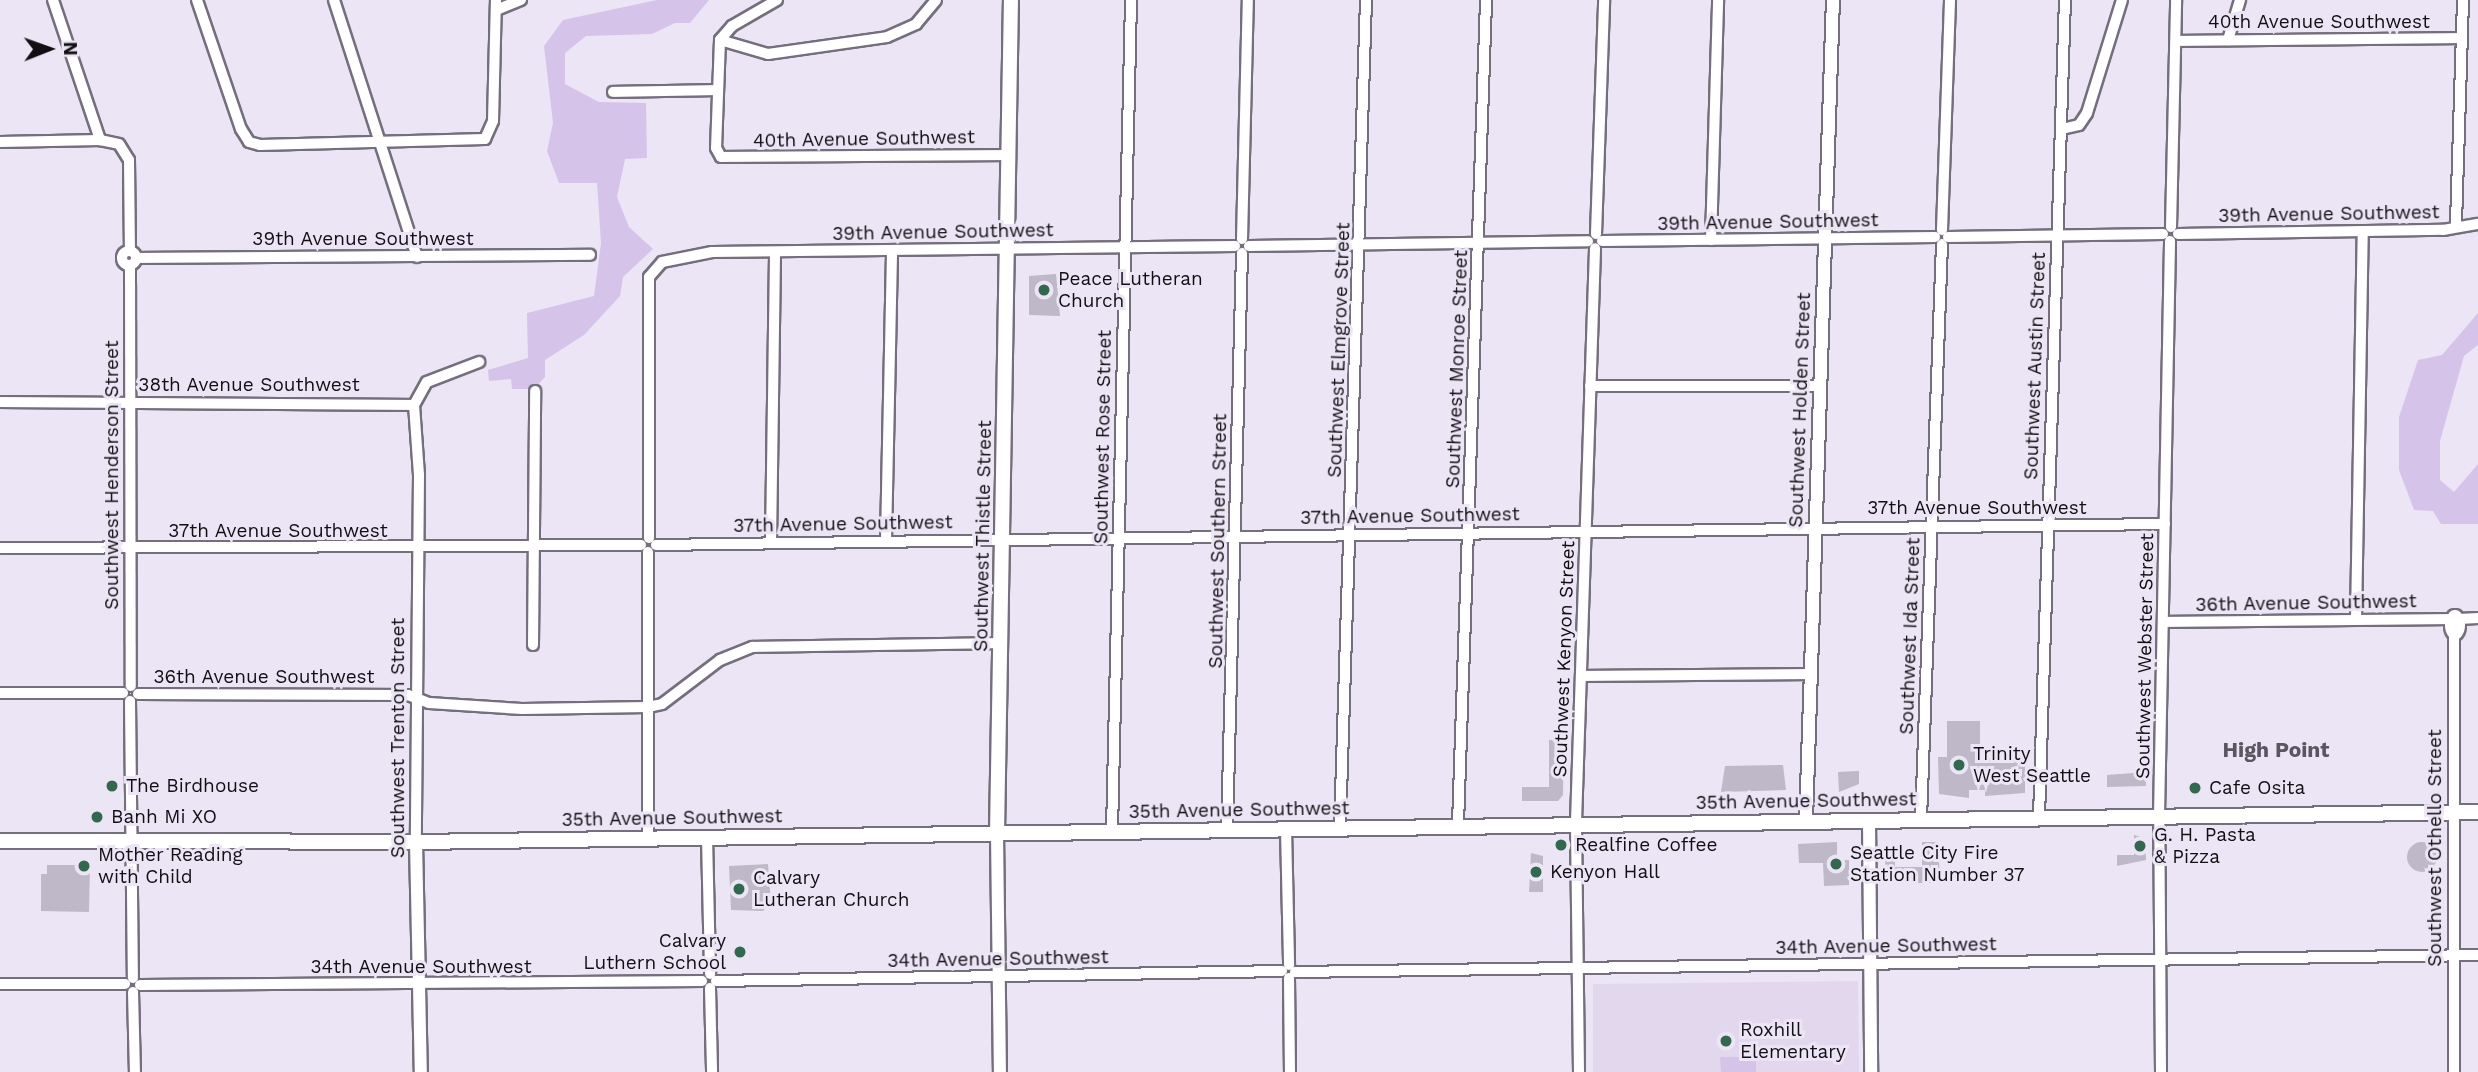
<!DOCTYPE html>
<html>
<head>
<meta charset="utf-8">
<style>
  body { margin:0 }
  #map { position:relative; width:2478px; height:1072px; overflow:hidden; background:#ece5f5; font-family:"Work Sans",sans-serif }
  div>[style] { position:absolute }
  .built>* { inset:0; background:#e2d7ed }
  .green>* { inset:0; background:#d6c3ea }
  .building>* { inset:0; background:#bfb8c8 }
  .round { border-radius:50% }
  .roads { filter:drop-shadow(2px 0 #756e7c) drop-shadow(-2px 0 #756e7c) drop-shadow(0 2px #756e7c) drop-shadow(0 -2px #756e7c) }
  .minor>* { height:10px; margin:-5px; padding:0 5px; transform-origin:5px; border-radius:5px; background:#fff }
  .minor>.ring { margin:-5px; padding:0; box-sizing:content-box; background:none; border:10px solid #fff; border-radius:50% }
  .tertiary>* { height:12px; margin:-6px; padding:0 6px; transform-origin:6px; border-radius:6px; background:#fff }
  .secondary>* { height:14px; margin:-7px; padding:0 7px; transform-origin:7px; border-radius:7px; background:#fff }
  .dots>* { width:19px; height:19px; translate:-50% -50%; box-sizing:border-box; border:4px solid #ece5f5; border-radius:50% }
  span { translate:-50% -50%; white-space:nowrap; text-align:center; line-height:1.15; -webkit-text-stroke:6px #ece5f5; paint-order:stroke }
  .street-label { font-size:19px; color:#120f14 }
  .poi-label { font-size:19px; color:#120f14 }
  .left { translate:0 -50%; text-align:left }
  .right { translate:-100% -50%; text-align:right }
  .neighbourhood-label { font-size:21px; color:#5b5461; font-weight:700 }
  .north { position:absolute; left:14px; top:14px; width:70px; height:70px; -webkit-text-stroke:5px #ece5f5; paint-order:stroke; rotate:89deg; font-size:19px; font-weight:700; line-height:28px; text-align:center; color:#120f14 }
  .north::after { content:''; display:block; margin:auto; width:24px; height:32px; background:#120f14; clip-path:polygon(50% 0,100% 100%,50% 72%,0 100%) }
</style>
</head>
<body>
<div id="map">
  <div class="built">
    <i style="clip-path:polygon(1858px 981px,1859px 1072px,1593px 1072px,1593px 984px)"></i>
  </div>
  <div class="green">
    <i style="clip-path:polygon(657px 0,709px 0,690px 23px,675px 23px,652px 34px,586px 36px,565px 53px,565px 84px,599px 102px,646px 103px,647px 158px,625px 159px,617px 197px,629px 227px,653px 249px,623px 277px,620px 296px,584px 335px,545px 360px,545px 377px,534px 389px,512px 389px,511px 379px,489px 381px,488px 370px,528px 358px,527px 313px,594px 296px,601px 243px,597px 183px,559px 183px,547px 151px,553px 123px,544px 46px,563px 20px)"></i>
    <i style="clip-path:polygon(2478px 313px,2478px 345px,2464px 356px,2440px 441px,2440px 480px,2454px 492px,2478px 464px,2478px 524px,2441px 524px,2433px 511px,2414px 510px,2399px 470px,2399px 417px,2418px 360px,2442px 355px)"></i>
    <i style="clip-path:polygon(1720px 1057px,1756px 1057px,1756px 1072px,1721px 1072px)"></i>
  </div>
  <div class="building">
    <i style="clip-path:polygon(1056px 274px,1060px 316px,1029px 315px,1029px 276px)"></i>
    <i style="clip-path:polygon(1947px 721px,1980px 721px,1980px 758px,2025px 758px,2025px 793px,1985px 796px,1985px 790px,1969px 790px,1969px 798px,1939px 794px,1938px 757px,1947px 757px)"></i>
    <i style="clip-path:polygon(1549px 740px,1564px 740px,1563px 795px,1558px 801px,1522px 801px,1522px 787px,1549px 787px)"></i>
    <i style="clip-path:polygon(1783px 765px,1786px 790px,1721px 792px,1725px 766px)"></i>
    <i style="clip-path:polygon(1859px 771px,1859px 784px,1839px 792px,1838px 772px)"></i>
    <i style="clip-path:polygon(2146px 772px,2146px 786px,2107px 787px,2107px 775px)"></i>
    <i style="clip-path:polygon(2134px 835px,2145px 838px,2146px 860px,2117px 866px,2117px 855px,2134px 855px)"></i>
    <i style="clip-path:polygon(1837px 842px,1837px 860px,1849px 860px,1849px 885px,1824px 886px,1823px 863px,1799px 863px,1798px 844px)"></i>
    <i style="clip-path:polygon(1922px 842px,1937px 842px,1941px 883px,1905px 883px,1904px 876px,1886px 877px,1885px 860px,1895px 860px,1895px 867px,1922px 867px)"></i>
    <i class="round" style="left:2407px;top:842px;width:30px;height:30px"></i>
    <i style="clip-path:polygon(1531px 853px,1543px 856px,1543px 892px,1529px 892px)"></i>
    <i style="clip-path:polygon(768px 864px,771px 903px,763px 911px,731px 910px,729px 866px)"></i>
    <i style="clip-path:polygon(47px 865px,90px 865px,89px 912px,41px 911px,41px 874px,47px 874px)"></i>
  </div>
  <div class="roads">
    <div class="minor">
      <i style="left:53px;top:0;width:148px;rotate:71.4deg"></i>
      <i style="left:100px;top:140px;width:19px;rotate:12deg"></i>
      <i style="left:119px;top:144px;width:19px;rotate:58deg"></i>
      <i style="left:129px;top:160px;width:91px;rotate:89.4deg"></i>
      <i style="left:197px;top:0;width:136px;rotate:71.2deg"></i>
      <i style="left:241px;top:129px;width:15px;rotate:58deg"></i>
      <i style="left:249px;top:142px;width:11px;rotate:15deg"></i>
      <i style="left:260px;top:145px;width:225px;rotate:-1.5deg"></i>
      <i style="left:485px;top:139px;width:20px;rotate:-66deg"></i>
      <i style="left:493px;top:121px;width:121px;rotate:-88.6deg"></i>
      <i style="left:334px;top:0;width:270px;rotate:72.1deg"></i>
      <i style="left:777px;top:0;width:52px;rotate:150deg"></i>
      <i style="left:732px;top:26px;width:18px;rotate:131deg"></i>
      <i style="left:720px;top:40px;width:108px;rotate:92.1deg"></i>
      <i style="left:716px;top:148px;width:10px;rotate:61deg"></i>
      <i style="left:721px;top:157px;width:287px;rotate:-0.4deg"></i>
      <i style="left:496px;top:10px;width:27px;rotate:-22deg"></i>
      <i style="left:720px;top:40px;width:50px;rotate:16.3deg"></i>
      <i style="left:768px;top:54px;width:120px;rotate:-8.1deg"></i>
      <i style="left:887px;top:37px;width:32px;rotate:-24deg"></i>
      <i style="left:916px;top:24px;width:31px;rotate:-50deg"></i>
      <i style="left:2228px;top:40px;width:42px;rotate:-73.3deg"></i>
      <i style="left:2176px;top:41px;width:286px;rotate:-0.6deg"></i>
      <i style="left:613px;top:92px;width:103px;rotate:-1.1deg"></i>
      <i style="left:2062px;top:129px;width:17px;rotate:-13deg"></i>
      <i style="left:2079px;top:125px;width:14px;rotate:-56deg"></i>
      <i style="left:2087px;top:113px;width:118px;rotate:-72.8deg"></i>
      <i style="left:0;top:142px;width:100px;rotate:-1.1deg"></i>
      <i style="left:2456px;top:224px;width:224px;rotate:-88.2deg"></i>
      <i style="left:2171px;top:227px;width:227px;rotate:-88.7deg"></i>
      <i style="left:1942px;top:230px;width:230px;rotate:-88deg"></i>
      <i style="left:1596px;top:234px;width:234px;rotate:-88deg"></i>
      <i style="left:2178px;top:234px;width:265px;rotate:-0.9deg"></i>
      <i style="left:2443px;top:230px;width:36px;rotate:-10deg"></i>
      <i style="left:1948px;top:237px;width:215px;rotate:-0.8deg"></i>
      <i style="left:1242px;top:239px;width:239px;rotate:-88.6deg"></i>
      <i style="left:1711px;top:240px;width:240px;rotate:-88.3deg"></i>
      <i style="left:1602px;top:241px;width:333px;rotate:-0.7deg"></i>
      <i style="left:1249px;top:246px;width:339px;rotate:-0.8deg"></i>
      <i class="ring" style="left:122px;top:251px;width:4px;height:4px"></i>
      <i style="left:136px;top:258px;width:454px;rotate:-0.4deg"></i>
      <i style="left:130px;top:265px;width:421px;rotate:89.9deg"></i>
      <i style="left:1590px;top:386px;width:230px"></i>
      <i style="left:0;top:402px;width:414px;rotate:0.4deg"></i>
      <i style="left:414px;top:405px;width:70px;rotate:85.9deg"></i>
      <i style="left:419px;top:475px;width:367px;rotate:90.5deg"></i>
      <i style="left:414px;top:405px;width:26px;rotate:-61deg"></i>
      <i style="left:427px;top:382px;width:56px;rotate:-21deg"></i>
      <i style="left:649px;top:538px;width:261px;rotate:-90deg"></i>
      <i style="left:649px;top:277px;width:20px;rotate:-49deg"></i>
      <i style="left:662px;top:262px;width:51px;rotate:-11.3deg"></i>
      <i style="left:712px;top:252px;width:523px;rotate:-0.66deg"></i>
      <i style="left:886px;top:540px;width:289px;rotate:-88.8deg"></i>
      <i style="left:771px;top:542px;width:290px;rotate:-89.2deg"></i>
      <i style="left:656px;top:545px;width:1509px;rotate:-0.8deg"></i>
      <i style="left:0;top:548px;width:641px;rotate:-0.27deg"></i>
      <i class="ring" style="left:2449.5px;top:614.5px;width:-1px;height:-1px"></i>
      <i style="left:2356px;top:619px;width:388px;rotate:-89deg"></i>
      <i style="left:2459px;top:619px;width:19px;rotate:-3deg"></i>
      <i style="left:2163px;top:622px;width:287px;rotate:-0.6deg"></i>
      <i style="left:533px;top:645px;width:254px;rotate:-89.5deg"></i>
      <i style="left:1582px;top:676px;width:228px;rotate:-0.5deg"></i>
      <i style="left:0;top:693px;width:123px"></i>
      <i style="left:138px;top:694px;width:270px;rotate:0.2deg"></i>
      <i style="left:408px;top:695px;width:22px;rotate:21deg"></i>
      <i style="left:429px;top:703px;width:93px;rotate:3.7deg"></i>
      <i style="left:522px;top:709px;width:126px;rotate:-0.9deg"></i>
      <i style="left:648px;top:707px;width:14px;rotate:-12deg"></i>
      <i style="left:662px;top:704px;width:73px;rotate:-37.2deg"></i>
      <i style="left:720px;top:660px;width:35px;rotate:-22deg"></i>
      <i style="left:753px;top:647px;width:247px;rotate:-0.9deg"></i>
      <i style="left:130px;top:701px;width:277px;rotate:89.4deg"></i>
      <i style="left:2039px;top:817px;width:817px;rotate:-88.18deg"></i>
      <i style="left:1921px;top:819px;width:575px;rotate:-87.91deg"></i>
      <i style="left:1458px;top:824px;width:824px;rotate:-88.05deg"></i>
      <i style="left:1340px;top:827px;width:827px;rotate:-88.2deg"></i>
      <i style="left:1286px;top:829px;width:136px;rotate:88.7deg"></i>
      <i style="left:1227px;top:830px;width:577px;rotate:-88.51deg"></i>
      <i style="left:1112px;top:832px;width:832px;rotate:-88.69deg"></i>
      <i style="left:707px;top:837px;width:137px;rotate:88.7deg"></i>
      <i style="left:648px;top:838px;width:286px;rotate:-90deg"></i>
      <i style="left:1295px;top:972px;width:1183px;rotate:-0.82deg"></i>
      <i style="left:1289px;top:978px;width:94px;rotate:89.4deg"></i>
      <i style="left:716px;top:981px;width:566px;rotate:-1.01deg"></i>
      <i style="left:0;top:984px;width:125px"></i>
      <i style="left:140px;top:985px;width:562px;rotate:-0.41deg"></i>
      <i style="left:710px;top:988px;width:84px;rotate:88.6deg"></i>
      <i style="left:133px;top:992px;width:80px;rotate:88.6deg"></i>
      <i style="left:1579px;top:1072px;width:250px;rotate:-90.7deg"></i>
      <i style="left:1576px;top:822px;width:574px;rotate:-88.1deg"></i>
      <i style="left:2161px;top:1072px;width:256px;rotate:-90.4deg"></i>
      <i style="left:2159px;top:816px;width:575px;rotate:-88.9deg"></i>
      <i style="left:2454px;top:1072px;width:448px;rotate:-90deg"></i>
    </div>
    <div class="tertiary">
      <i style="left:1869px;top:820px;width:252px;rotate:89.5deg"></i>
      <i style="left:1806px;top:821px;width:821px;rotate:-88.12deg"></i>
      <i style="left:997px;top:833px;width:239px;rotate:89.3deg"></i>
      <i style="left:416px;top:842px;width:230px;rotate:88.8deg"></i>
    </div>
    <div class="secondary">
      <i style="left:997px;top:833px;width:833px;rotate:-89.04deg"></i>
      <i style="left:0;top:841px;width:416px;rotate:0.1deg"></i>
      <i style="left:416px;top:842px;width:2062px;rotate:-0.83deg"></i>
    </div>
  </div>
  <div class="dots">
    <i style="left:1044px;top:290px;background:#32684d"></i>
    <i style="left:1959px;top:765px;background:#32684d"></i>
    <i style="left:112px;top:786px;background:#32684d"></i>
    <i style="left:2195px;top:788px;background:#32684d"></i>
    <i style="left:97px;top:817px;background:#32684d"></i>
    <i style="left:1561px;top:845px;background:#32684d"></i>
    <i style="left:2140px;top:846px;background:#32684d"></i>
    <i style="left:1836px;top:864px;background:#32684d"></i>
    <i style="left:84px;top:866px;background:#32684d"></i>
    <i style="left:1536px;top:872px;background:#32684d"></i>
    <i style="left:739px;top:889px;background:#32684d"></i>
    <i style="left:740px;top:952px;background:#32684d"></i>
    <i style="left:1726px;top:1041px;background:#32684d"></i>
  </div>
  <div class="street-label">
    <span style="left:2319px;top:22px">40th Avenue Southwest</span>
    <span style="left:864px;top:139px;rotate:-1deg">40th Avenue Southwest</span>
    <span style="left:2329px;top:214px;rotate:-1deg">39th Avenue Southwest</span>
    <span style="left:1768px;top:222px;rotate:-1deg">39th Avenue Southwest</span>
    <span style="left:943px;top:232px;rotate:-1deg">39th Avenue Southwest</span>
    <span style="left:363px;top:239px">39th Avenue Southwest</span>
    <span style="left:1339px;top:350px;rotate:-88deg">Southwest Elmgrove Street</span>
    <span style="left:2035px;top:366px;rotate:-88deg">Southwest Austin Street</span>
    <span style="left:1457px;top:369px;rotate:-88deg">Southwest Monroe Street</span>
    <span style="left:249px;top:385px">38th Avenue Southwest</span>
    <span style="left:1800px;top:410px;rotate:-88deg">Southwest Holden Street</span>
    <span style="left:1103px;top:437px;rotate:-89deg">Southwest Rose Street</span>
    <span style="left:112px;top:475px;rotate:-90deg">Southwest Henderson Street</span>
    <span style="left:1977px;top:508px">37th Avenue Southwest</span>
    <span style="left:1410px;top:516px;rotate:-1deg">37th Avenue Southwest</span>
    <span style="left:843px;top:524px;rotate:-1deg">37th Avenue Southwest</span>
    <span style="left:278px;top:531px">37th Avenue Southwest</span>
    <span style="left:983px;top:536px;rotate:-89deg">Southwest Thistle Street</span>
    <span style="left:1218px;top:541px;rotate:-89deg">Southwest Southern Street</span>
    <span style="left:2306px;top:603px;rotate:-1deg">36th Avenue Southwest</span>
    <span style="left:1910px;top:636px;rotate:-88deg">Southwest Ida Street</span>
    <span style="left:2145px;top:656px;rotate:-89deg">Southwest Webster Street</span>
    <span style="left:1564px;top:659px;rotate:-88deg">Southwest Kenyon Street</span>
    <span style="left:264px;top:677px">36th Avenue Southwest</span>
    <span style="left:398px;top:738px;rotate:-90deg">Southwest Trenton Street</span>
    <span style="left:1806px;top:801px;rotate:-1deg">35th Avenue Southwest</span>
    <span style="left:1239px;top:810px;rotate:-1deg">35th Avenue Southwest</span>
    <span style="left:672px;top:818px;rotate:-1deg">35th Avenue Southwest</span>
    <span style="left:2435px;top:848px;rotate:-90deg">Southwest Othello Street</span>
    <span style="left:1886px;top:946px;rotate:-1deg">34th Avenue Southwest</span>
    <span style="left:998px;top:959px;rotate:-1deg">34th Avenue Southwest</span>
    <span style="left:421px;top:967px">34th Avenue Southwest</span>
  </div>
  <div class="poi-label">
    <span class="left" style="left:1058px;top:290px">Peace Lutheran<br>Church</span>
    <span class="left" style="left:1973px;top:765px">Trinity<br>West Seattle</span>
    <span class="left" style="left:126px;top:786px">The Birdhouse</span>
    <span class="left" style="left:2209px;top:788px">Cafe Osita</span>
    <span class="left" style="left:111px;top:817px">Banh Mi XO</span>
    <span class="left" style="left:2154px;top:846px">G. H. Pasta<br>&amp; Pizza</span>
    <span class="left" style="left:1575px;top:845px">Realfine Coffee</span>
    <span class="left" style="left:1850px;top:864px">Seattle City Fire<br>Station Number 37</span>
    <span class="left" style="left:98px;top:866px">Mother Reading<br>with Child</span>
    <span class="left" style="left:1550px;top:872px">Kenyon Hall</span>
    <span class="left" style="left:753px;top:889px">Calvary<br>Lutheran Church</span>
    <span class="right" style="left:726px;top:952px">Calvary<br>Luthern School</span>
    <span class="left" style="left:1740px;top:1041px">Roxhill<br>Elementary</span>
  </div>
  <div class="neighbourhood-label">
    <span style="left:2276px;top:750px">High Point</span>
  </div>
  <div class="north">N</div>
</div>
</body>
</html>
